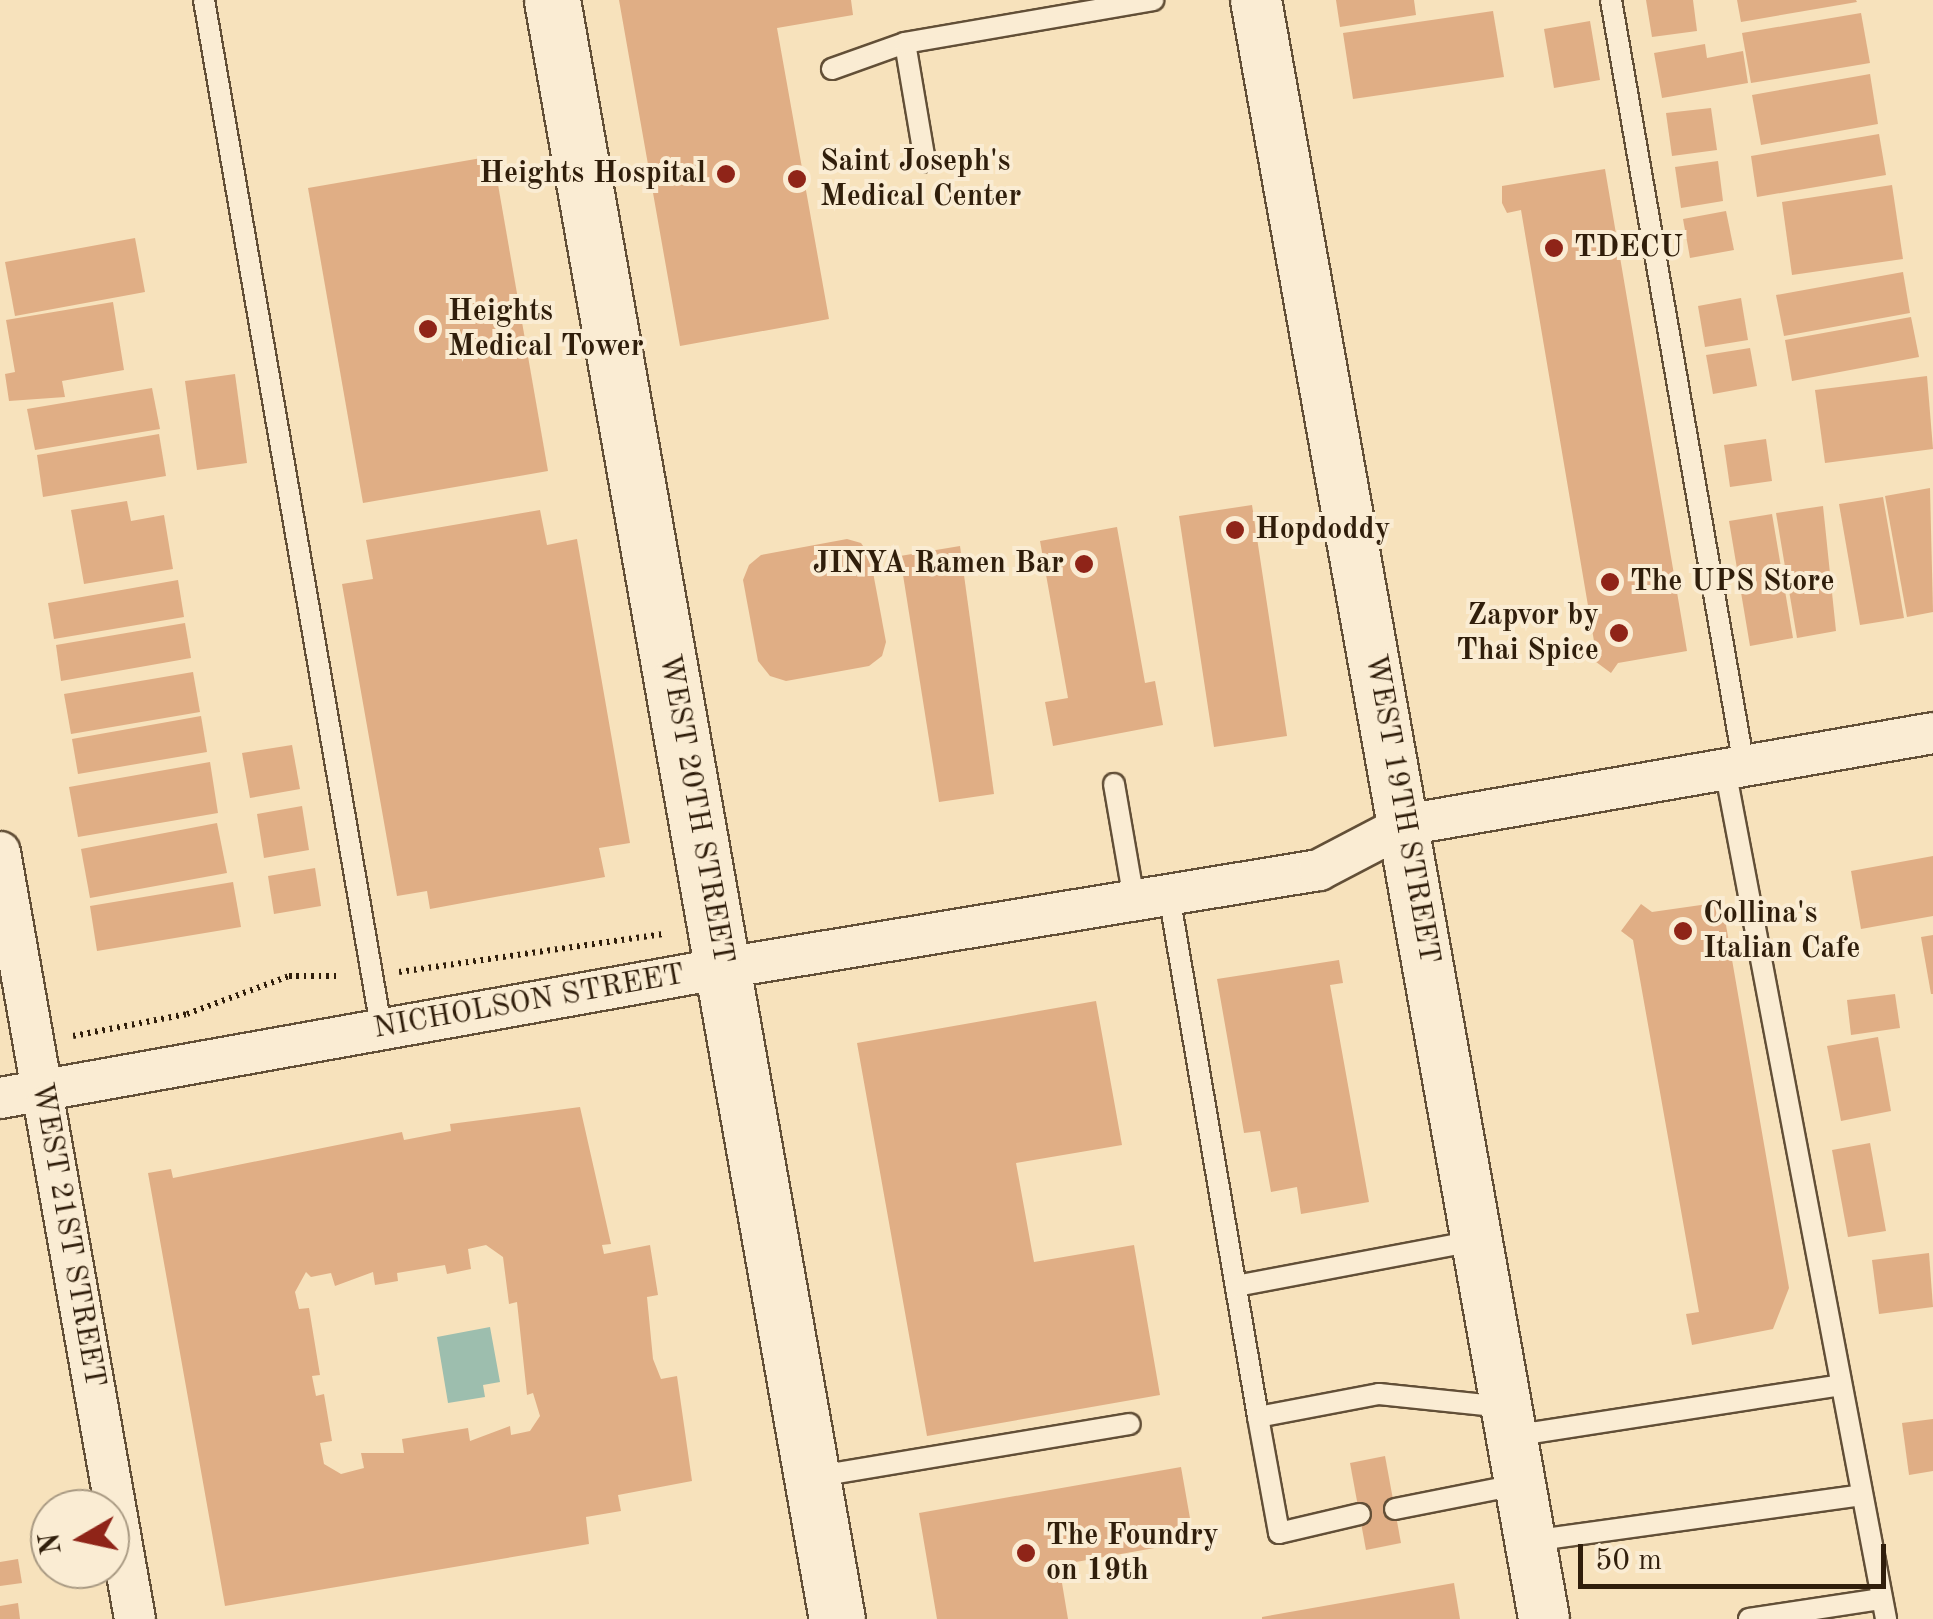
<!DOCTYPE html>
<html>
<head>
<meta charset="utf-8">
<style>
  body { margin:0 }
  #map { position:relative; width:1933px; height:1619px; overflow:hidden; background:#f7e2bc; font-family:"Old Standard TT",serif }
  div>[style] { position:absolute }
  .water>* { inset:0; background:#9dbeae }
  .building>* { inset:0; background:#e0ae85 }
  .path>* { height:6px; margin-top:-3px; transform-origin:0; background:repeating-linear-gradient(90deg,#301e0b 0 2.5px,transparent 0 7.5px) }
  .roads { filter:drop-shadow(2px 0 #624f37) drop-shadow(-2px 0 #624f37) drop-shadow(0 2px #624f37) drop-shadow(0 -2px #624f37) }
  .service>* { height:20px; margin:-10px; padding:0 10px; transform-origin:10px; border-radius:10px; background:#faecd3 }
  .minor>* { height:40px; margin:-20px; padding:0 20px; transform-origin:20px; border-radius:20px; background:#faecd3 }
  .tertiary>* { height:50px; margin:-25px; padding:0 25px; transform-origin:25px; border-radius:25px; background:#faecd3 }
  .secondary>* { height:55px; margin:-27.5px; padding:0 27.5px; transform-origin:27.5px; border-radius:27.5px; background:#faecd3 }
  .dots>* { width:28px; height:28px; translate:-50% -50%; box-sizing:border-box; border:5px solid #faecd3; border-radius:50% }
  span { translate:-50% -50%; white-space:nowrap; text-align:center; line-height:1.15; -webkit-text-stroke:8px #faecd3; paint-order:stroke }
  .poi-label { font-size:30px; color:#301e0b; font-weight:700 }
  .left { translate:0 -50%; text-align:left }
  .right { translate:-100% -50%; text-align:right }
  .street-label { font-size:30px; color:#301e0b }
  .north { position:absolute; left:30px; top:1489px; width:100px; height:100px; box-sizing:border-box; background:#faecd3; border:2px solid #a99a83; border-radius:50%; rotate:261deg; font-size:28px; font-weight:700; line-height:40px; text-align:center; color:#301e0b }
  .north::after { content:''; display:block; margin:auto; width:35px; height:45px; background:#8f2418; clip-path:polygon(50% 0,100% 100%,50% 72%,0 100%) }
  .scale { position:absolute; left:1578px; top:1544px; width:308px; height:45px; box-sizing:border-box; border:5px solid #301e0b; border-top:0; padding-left:12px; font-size:30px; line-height:35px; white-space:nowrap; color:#301e0b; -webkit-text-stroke:8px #faecd3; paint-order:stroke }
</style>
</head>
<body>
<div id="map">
  <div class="water">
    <i style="clip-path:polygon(490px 1327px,500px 1382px,483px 1385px,485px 1397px,448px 1403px,437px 1337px)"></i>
  </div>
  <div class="building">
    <i style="clip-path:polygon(619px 0,851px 0,853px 15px,777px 28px,829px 319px,680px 346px)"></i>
    <i style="clip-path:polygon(1336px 0,1414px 0,1416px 15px,1340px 27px)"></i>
    <i style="clip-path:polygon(1646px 0,1693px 0,1697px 31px,1652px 37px)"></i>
    <i style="clip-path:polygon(1737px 0,1856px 0,1857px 2px,1741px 22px)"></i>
    <i style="clip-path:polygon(1493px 11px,1504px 77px,1353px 99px,1343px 33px)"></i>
    <i style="clip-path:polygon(1861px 13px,1870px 63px,1751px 83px,1742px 33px)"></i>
    <i style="clip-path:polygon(1590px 21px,1600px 80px,1554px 88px,1544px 29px)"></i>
    <i style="clip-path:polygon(1705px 44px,1707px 58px,1743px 51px,1748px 83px,1662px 98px,1654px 53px)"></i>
    <i style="clip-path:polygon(1870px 74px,1878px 124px,1761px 145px,1752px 95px)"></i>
    <i style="clip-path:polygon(1711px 108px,1717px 150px,1672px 156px,1666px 113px)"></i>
    <i style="clip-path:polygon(1879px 134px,1886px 175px,1757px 197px,1751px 156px)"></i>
    <i style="clip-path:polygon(493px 156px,548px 471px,363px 503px,308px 188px)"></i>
    <i style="clip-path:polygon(1718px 161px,1723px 201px,1681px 208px,1675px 167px)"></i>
    <i style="clip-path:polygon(1605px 169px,1687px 651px,1618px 663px,1611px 673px,1588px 656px,1595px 647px,1521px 210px,1507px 213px,1502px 203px,1502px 186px)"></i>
    <i style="clip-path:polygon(1892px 185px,1903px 259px,1792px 275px,1782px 202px)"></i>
    <i style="clip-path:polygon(1726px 211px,1734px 250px,1690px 258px,1683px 219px)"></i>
    <i style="clip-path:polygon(135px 238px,145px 292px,15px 316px,5px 262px)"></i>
    <i style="clip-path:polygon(1903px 272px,1910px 313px,1784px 336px,1776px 295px)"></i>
    <i style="clip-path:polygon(1741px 298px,1748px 340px,1705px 347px,1698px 306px)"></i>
    <i style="clip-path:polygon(113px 302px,124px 370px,62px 381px,65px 397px,9px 401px,5px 374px,15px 372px,6px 320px)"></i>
    <i style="clip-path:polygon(1911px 317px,1919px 357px,1792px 381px,1785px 340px)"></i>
    <i style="clip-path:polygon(1750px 348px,1757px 386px,1713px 394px,1706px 355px)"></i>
    <i style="clip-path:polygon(235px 374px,247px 463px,197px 470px,185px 381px)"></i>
    <i style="clip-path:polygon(1927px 376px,1933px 449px,1825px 463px,1815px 390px)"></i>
    <i style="clip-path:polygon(152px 388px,160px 429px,35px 450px,27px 409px)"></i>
    <i style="clip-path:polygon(159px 434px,166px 476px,43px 497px,37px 455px)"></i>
    <i style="clip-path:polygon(1766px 439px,1772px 481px,1730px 487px,1724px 445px)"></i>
    <i style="clip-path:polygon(1930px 488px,1933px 612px,1907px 617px,1885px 496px)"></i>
    <i style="clip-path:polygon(1883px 497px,1904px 618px,1860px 625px,1839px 504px)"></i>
    <i style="clip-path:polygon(127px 501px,131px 521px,164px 515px,173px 569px,84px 584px,71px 510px)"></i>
    <i style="clip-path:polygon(1252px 505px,1287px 736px,1214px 747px,1179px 516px)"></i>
    <i style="clip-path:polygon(1823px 506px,1836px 631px,1797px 638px,1776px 513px)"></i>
    <i style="clip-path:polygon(540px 510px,547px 545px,577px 539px,630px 843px,599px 848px,605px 877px,430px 909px,427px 891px,397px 896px,342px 584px,373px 579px,366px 540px)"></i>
    <i style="clip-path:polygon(1772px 514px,1793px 638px,1750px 646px,1729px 521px)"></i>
    <i style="clip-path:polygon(1117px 527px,1145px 683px,1155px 681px,1163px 725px,1053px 746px,1045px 702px,1068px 698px,1040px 541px)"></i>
    <i style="clip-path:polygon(847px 539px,861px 543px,870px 556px,886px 642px,882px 656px,869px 666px,786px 681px,770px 676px,758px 661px,743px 580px,749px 565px,761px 555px)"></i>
    <i style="clip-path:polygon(960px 546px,994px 794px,939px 802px,900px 556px)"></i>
    <i style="clip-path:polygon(178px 580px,184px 617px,54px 639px,48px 603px)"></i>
    <i style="clip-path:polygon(185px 623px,191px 658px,61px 681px,56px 645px)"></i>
    <i style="clip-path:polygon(193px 672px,200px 712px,71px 734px,64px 694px)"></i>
    <i style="clip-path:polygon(201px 716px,207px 752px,78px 774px,72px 739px)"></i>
    <i style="clip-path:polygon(292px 745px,300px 789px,250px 798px,242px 753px)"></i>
    <i style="clip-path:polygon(210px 762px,218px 813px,78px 837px,69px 787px)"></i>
    <i style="clip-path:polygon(302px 806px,309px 850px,264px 858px,257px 814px)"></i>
    <i style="clip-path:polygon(217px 823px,227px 873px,90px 898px,81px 849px)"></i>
    <i style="clip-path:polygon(1933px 856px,1933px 916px,1861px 929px,1851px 871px)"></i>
    <i style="clip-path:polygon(315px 868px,321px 906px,274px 914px,268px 876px)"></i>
    <i style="clip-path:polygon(233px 882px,241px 927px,97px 951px,90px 906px)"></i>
    <i style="clip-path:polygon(1722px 902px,1789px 1288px,1773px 1329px,1692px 1345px,1686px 1314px,1699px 1312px,1633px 940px,1621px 931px,1641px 904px,1652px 912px)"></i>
    <i style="clip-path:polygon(1933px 935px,1933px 994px,1931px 994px,1921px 937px)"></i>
    <i style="clip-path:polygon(1339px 960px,1343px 983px,1330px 985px,1369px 1202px,1301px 1214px,1297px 1187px,1271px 1192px,1260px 1131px,1244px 1133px,1217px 979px)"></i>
    <i style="clip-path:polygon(1895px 994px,1900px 1028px,1851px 1035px,1847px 1000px)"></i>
    <i style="clip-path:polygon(1096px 1001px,1122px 1145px,1016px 1163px,1034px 1262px,1134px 1245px,1160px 1395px,927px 1436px,857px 1043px)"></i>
    <i style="clip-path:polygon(1878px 1037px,1891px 1111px,1841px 1121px,1827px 1046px)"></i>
    <i style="clip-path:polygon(evenodd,580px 1107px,611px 1244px,602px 1245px,604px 1254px,650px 1245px,658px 1295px,647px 1297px,653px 1359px,661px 1379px,677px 1376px,692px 1481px,618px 1495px,621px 1511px,586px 1517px,589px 1544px,225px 1606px,148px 1173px,171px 1169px,173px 1178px,402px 1132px,404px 1140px,451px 1131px,450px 1124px,580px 1107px,486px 1245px,503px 1257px,509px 1304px,517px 1302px,527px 1395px,533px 1393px,540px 1416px,530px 1431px,511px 1435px,510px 1426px,470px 1441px,468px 1428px,402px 1439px,404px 1453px,361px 1453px,364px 1468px,341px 1474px,324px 1464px,320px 1443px,332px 1441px,324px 1394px,316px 1396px,312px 1376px,320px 1375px,309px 1308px,299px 1309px,295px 1292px,306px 1272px,311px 1277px,331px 1273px,335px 1286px,373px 1272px,375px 1285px,398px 1281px,397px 1273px,445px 1265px,447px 1274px,471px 1269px,468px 1249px,486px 1245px)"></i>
    <i style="clip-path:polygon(1870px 1143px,1886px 1231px,1848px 1237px,1832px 1150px)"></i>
    <i style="clip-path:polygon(1929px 1253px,1933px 1307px,1879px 1314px,1872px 1260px)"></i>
    <i style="clip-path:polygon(1933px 1419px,1933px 1471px,1909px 1475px,1902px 1423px)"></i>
    <i style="clip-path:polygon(1385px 1456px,1401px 1543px,1366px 1550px,1350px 1463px)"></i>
    <i style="clip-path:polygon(1181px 1467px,1194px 1541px,1059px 1565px,1068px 1619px,937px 1619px,919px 1513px)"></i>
    <i style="clip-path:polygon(18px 1559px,22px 1583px,0 1586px,0 1562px)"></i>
    <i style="clip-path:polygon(1454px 1583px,1460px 1619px,1262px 1619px,1262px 1617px)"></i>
    <i style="clip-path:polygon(18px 1603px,20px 1619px,0 1619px,0 1606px)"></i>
  </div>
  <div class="path">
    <i style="left:399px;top:972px;width:267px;rotate:-8.2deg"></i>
    <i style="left:73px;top:1036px;width:116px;rotate:-10.9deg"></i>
    <i style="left:187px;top:1014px;width:109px;rotate:-20.4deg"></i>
    <i style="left:289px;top:976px;width:52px"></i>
  </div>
  <div class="roads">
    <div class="service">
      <i style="left:204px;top:0;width:1042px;rotate:80.22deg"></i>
      <i style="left:1611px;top:0;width:777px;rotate:80.15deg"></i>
      <i style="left:905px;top:43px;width:120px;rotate:80.4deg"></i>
      <i style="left:832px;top:69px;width:77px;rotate:-19.6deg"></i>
      <i style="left:905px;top:43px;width:252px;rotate:-9.8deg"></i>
      <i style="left:1725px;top:769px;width:865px;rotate:79.27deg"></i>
      <i style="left:1114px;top:784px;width:118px;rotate:80.2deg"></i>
      <i style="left:1169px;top:895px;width:530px;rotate:80.32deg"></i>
      <i style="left:1258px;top:1417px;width:123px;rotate:-10.8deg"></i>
      <i style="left:1379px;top:1394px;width:126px;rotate:5.9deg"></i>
      <i style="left:1236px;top:1286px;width:243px;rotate:-10.7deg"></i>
      <i style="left:1258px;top:1417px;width:118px;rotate:79.7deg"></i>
      <i style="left:1279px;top:1533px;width:83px;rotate:-13.2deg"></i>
      <i style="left:1512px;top:1436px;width:333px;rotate:-8.8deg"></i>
      <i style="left:813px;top:1477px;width:321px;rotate:-9.5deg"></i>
      <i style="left:1395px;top:1509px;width:128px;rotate:-11.2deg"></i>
      <i style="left:1531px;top:1541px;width:334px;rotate:-7.9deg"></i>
      <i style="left:1749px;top:1619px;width:134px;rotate:-8.6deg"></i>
    </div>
    <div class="minor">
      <i style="left:0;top:852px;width:779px;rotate:80.02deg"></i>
      <i style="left:0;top:1098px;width:736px;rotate:-10.18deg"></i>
      <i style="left:724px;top:968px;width:603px;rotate:-9.35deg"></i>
      <i style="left:1319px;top:870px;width:97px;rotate:-27.6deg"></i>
      <i style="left:1405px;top:825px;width:536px;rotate:-9.88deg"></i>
    </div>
    <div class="tertiary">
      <i style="left:1256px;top:0;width:1644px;rotate:79.91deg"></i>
    </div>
    <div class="secondary">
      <i style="left:552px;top:0;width:1644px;rotate:80.02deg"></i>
    </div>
  </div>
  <div class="dots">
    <i style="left:726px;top:174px;background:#8f2418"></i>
    <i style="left:797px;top:179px;background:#8f2418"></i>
    <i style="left:1554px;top:248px;background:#8f2418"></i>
    <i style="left:428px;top:329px;background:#8f2418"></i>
    <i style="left:1235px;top:530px;background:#8f2418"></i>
    <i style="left:1084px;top:564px;background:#8f2418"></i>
    <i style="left:1610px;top:582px;background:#8f2418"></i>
    <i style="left:1619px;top:633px;background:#8f2418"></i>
    <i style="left:1683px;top:931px;background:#8f2418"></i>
    <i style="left:1026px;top:1553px;background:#8f2418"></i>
  </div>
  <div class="poi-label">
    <span class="left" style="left:820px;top:179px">Saint Joseph's<br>Medical Center</span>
    <span class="right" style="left:706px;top:174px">Heights Hospital</span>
    <span class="left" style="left:1574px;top:248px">TDECU</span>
    <span class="left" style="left:448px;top:329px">Heights<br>Medical Tower</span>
    <span class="left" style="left:1255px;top:530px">Hopdoddy</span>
    <span class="right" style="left:1064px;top:564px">JINYA Ramen Bar</span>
    <span class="left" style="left:1630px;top:582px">The UPS Store</span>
    <span class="right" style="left:1599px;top:633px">Zapvor by<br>Thai Spice</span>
    <span class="left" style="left:1703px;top:931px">Collina's<br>Italian Cafe</span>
    <span class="left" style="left:1046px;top:1553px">The Foundry<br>on 19th</span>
  </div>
  <div class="street-label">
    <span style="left:696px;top:809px;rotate:80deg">WEST 20TH STREET</span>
    <span style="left:1402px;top:809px;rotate:80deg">WEST 19TH STREET</span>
    <span style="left:529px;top:1002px;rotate:-10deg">NICHOLSON STREET</span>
    <span style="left:68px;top:1235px;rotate:80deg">WEST 21ST STREET</span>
  </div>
  <div class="north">N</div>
  <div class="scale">50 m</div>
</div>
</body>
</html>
